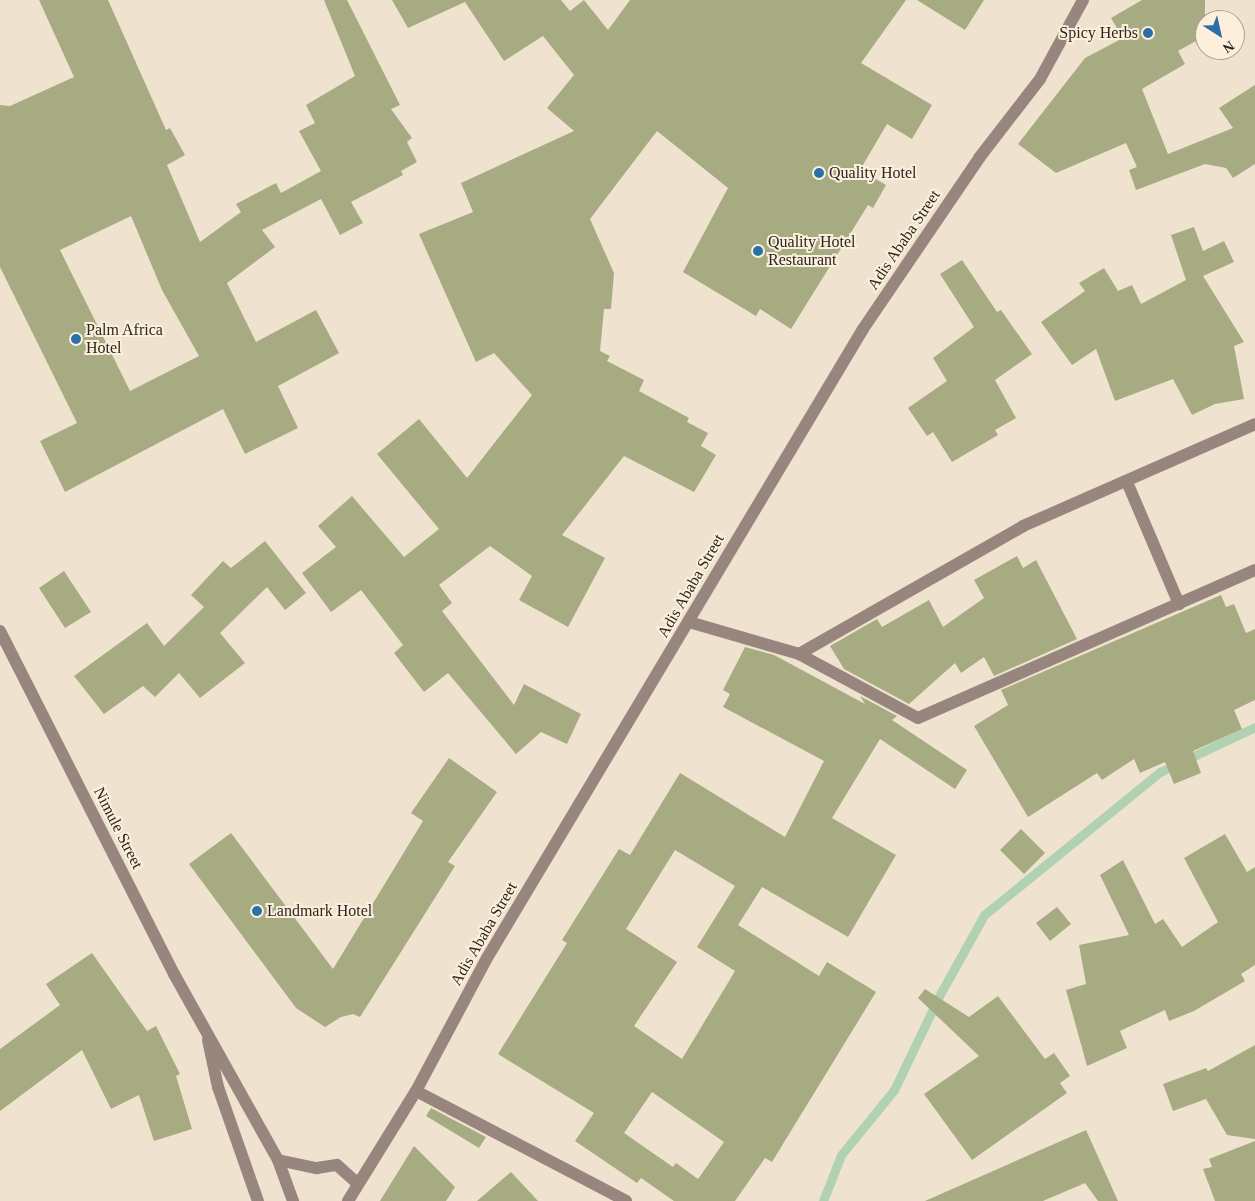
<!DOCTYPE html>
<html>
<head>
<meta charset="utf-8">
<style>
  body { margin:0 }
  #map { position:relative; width:1255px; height:1201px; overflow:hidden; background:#efe3d0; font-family:Georgia,serif }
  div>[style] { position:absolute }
  .stream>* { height:9px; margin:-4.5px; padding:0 4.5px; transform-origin:4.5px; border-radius:4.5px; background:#b1d2b2 }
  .building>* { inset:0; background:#a7ab82 }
  .minor>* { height:12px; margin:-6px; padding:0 6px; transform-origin:6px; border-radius:6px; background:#98867e }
  .dots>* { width:14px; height:14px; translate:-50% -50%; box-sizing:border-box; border:2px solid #fcf0dd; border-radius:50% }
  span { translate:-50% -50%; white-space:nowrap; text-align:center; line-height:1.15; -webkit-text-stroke:4px #fcf0dd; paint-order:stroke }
  .poi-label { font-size:16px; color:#2b2720 }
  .right { translate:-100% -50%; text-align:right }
  .left { translate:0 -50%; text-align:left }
  .street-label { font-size:16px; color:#2b2720 }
  .north { position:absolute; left:1195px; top:10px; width:50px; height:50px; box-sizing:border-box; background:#fcf0dd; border:1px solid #a8a091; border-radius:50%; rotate:145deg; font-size:14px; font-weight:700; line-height:20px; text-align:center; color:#2b2720 }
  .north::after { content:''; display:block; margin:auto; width:18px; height:22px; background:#2a70a5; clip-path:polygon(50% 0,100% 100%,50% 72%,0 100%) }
</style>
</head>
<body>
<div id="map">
  <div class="stream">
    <i style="left:823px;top:1201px;width:49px;rotate:-68.6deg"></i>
    <i style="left:841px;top:1155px;width:84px;rotate:-50.8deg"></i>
    <i style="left:894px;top:1090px;width:104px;rotate:-64.4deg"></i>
    <i style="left:939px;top:996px;width:93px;rotate:-60.9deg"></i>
    <i style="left:984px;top:915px;width:227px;rotate:-39.1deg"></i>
    <i style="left:1160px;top:772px;width:105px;rotate:-25.3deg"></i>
  </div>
  <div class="building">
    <i style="clip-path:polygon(evenodd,39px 0,108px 0,166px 130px,170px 128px,185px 155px,167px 165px,200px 242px,241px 212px,236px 204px,276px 183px,281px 193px,321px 171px,299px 131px,315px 123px,306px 105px,355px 76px,324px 0,347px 0,400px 105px,391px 109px,412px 138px,407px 142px,417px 162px,401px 171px,403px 175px,351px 202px,363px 223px,340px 235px,321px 199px,262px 230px,275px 247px,227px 283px,256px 342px,316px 310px,339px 353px,278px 386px,298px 428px,245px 454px,223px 409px,65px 492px,40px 441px,77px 423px,0 267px,0 105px,10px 106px,74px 77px,39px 0,131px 216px,162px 290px,199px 356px,130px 391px,60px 250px,131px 216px)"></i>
    <i style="clip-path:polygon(392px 0,561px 0,570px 11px,584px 0,608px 30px,630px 0,906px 0,861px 63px,932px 105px,912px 139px,887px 124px,860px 170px,886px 185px,873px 208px,868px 205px,791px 329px,760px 309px,756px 316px,683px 272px,728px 188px,657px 131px,590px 219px,614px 273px,611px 309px,604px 309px,600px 351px,610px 356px,607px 361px,644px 380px,639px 391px,689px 418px,687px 422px,708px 433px,701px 446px,716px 455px,694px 492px,624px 456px,562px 535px,605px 558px,568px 627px,519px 600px,532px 576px,490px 546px,439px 585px,452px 603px,442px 611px,514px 705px,524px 684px,581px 714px,567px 744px,541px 732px,516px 754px,448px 673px,424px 692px,394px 653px,403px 645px,361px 590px,331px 612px,302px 573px,336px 547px,318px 526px,352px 496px,404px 557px,439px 529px,377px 454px,419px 419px,467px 478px,532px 395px,494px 353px,476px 362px,419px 234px,473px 212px,461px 183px,574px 131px,547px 108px,574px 75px,543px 36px,504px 61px,465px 2px,408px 28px)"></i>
    <i style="clip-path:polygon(917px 0,984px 0,965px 30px)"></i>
    <i style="clip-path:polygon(1142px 0,1205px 0,1205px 36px,1178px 51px,1185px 64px,1142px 89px,1168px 154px,1233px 128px,1219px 108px,1255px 85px,1255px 164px,1233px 178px,1226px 168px,1205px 164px,1136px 190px,1129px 170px,1137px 167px,1126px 143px,1056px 173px,1018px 144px,1085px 58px,1123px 38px,1111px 18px)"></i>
    <i style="clip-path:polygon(1194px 227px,1203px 251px,1224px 241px,1234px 262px,1203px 276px,1244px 342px,1234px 346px,1244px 399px,1215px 404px,1192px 415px,1173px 379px,1115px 401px,1096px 349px,1072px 365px,1041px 322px,1085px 291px,1079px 283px,1104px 268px,1118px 291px,1132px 285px,1141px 304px,1186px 280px,1171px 235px)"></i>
    <i style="clip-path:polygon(962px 260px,997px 312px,1001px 310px,1032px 354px,995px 380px,1016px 418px,995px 430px,998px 435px,952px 462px,933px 432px,927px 436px,908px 408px,947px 381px,933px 358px,974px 327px,940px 274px)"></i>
    <i style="clip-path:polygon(265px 541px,306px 593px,285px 610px,267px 587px,220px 633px,245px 663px,200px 698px,179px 673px,155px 697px,143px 686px,104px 714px,74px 676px,147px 623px,164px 646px,204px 607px,191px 595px,223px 561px,231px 568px)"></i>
    <i style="clip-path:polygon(1017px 556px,1023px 568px,1036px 560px,1077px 639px,994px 676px,984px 657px,961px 673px,955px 663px,909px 704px,844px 669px,830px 646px,877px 619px,882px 627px,929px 600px,943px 627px,984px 598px,974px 580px)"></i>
    <i style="clip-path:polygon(64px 571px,91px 612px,65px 628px,39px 588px)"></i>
    <i style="clip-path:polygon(1221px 595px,1226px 607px,1234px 604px,1246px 633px,1255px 629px,1255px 700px,1234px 710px,1242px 729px,1193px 751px,1201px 773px,1174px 784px,1165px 762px,1140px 773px,1134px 759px,1102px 780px,1097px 773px,1028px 817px,974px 726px,1008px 705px,1001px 690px)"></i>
    <i style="clip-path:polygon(evenodd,745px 647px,774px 655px,865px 704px,860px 696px,897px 716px,892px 720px,967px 770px,955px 789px,880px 739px,832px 818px,896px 855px,848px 937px,762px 887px,738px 925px,819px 976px,827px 962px,876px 992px,772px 1162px,765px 1158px,735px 1201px,674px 1201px,641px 1178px,637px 1183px,575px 1141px,594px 1113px,498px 1054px,567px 943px,562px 940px,619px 849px,630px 855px,680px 773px,785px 837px,824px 761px,723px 707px,730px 694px,723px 690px,745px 647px,675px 850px,735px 886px,697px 947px,735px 971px,682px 1059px,634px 1026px,677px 962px,626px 929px,675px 850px,745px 647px,652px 1092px,724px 1142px,698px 1179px,676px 1163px,673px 1167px,624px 1133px,652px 1092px)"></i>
    <i style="clip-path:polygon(449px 758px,497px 792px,448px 862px,455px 866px,360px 1017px,353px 1014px,341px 1017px,325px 1027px,296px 1008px,189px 864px,231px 833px,333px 969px,423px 821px,411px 813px)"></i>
    <i style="clip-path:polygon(1021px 829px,1045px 853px,1024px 874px,1000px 850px)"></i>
    <i style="clip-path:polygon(1225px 834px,1247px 872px,1255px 867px,1255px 965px,1241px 974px,1245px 981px,1194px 1011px,1169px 1021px,1165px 1010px,1120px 1031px,1127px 1048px,1087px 1066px,1066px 990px,1086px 984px,1079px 945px,1129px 935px,1100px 875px,1123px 860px,1155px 924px,1163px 919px,1182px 947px,1218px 922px,1184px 858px)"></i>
    <i style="clip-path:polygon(1057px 907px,1071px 924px,1050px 941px,1036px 923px)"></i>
    <i style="clip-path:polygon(92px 953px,147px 1031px,156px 1026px,180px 1074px,176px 1076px,192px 1129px,154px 1141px,139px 1095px,111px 1109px,82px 1050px,0 1111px,0 1049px,60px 1005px,46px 984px)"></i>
    <i style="clip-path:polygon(925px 989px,969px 1017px,998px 996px,1045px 1059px,1054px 1053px,1070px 1076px,1060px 1083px,1067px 1093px,972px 1160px,924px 1094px,979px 1056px,918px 998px)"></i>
    <i style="clip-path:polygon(1255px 1045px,1255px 1139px,1227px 1135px,1206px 1099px,1173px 1111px,1163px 1084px,1206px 1068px,1208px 1071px)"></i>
    <i style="clip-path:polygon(431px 1108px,486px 1137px,479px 1148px,426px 1116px)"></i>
    <i style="clip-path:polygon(1086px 1130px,1118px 1201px,1098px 1201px,1085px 1183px,1043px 1201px,925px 1201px)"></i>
    <i style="clip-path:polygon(1255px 1141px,1255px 1201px,1215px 1201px,1203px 1169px,1212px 1167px,1209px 1159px)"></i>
    <i style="clip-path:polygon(414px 1146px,455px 1187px,446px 1201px,380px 1201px)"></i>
    <i style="clip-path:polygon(511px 1172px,538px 1201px,477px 1201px)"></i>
  </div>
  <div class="minor">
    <i style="left:1127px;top:482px;width:133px;rotate:66.9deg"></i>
    <i style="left:689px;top:622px;width:115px;rotate:16.2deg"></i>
    <i style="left:799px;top:654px;width:135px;rotate:28.3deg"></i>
    <i style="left:918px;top:718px;width:368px;rotate:-23.7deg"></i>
    <i style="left:0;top:631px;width:385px;rotate:63.1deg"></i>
    <i style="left:174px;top:974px;width:213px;rotate:60.8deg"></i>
    <i style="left:278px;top:1160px;width:44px;rotate:69.9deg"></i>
    <i style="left:799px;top:654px;width:258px;rotate:-29.7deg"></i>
    <i style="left:1023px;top:526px;width:253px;rotate:-23.7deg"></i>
    <i style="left:208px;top:1040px;width:48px;rotate:78deg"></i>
    <i style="left:218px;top:1087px;width:121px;rotate:70.7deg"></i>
    <i style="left:416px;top:1091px;width:237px;rotate:27.6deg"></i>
    <i style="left:278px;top:1160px;width:40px;rotate:12deg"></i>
    <i style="left:317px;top:1168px;width:20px;rotate:-9deg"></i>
    <i style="left:337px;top:1165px;width:28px;rotate:42deg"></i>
    <i style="left:348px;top:1201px;width:129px;rotate:-58.3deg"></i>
    <i style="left:416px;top:1091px;width:151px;rotate:-61.9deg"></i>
    <i style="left:487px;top:958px;width:733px;rotate:-59.13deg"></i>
    <i style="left:863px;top:329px;width:207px;rotate:-55.8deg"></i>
    <i style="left:979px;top:158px;width:100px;rotate:-52.3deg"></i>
    <i style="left:1040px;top:79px;width:90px;rotate:-61.4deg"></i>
  </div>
  <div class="dots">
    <i style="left:1148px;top:33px;background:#2a70a5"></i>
    <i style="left:819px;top:173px;background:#2a70a5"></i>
    <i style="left:758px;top:251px;background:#2a70a5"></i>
    <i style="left:76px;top:339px;background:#2a70a5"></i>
    <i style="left:257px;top:911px;background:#2a70a5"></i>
  </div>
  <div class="poi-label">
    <span class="right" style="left:1138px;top:33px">Spicy Herbs</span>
    <span class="left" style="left:829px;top:173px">Quality Hotel</span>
    <span class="left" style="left:768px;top:251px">Quality Hotel<br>Restaurant</span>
    <span class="left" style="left:86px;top:339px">Palm Africa<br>Hotel</span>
    <span class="left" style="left:267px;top:911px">Landmark Hotel</span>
  </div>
  <div class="street-label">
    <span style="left:904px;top:240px;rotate:-56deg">Adis Ababa Street</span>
    <span style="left:691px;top:586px;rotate:-60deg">Adis Ababa Street</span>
    <span style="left:118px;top:828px;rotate:63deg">Nimule Street</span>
    <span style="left:484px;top:934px;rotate:-60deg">Adis Ababa Street</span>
  </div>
  <div class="north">N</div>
</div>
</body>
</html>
